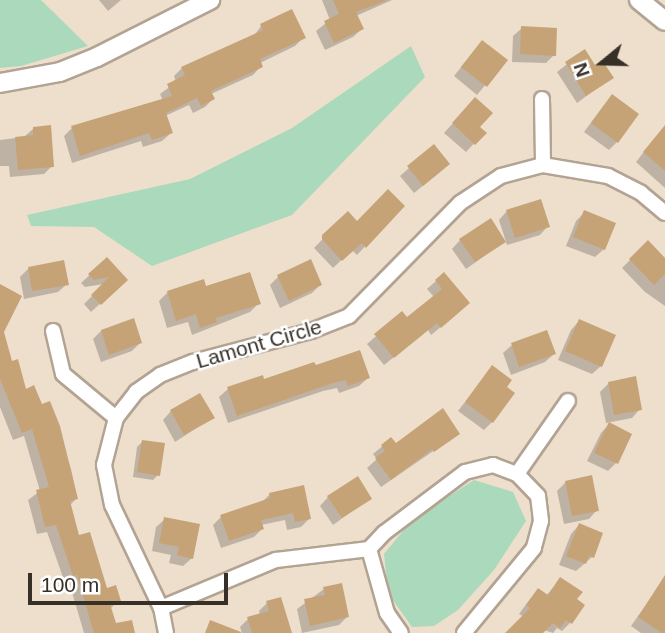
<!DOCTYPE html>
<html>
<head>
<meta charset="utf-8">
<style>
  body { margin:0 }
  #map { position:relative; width:665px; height:633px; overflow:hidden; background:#eedfcd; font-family:Helvetica,sans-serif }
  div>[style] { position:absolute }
  .green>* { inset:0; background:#abd9bc }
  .shadow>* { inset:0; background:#0003 }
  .building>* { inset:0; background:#c6a377 }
  .roads { filter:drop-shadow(2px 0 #b2a392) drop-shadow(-2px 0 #b2a392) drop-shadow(0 2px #b2a392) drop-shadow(0 -2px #b2a392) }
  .minor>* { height:14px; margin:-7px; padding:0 7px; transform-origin:7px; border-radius:7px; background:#fff }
  .tertiary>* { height:18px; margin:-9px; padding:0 9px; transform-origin:9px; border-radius:9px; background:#fff }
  span { translate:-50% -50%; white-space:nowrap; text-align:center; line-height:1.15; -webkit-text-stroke:5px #fff; paint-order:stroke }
  .street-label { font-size:21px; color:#363029 }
  .north { position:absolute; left:567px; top:28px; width:70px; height:70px; -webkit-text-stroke:5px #fff; paint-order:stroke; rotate:251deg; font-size:19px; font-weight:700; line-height:28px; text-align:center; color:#363029 }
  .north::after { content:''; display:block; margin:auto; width:24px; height:32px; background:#363029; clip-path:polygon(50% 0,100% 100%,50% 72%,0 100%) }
  .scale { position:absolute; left:28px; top:573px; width:200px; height:32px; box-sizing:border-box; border:4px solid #363029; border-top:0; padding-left:9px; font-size:21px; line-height:24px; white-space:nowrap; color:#363029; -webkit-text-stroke:5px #fff; paint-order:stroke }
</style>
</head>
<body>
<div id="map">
  <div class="green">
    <i style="clip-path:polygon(0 0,41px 0,88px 46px,21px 66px,0 68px)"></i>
    <i style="clip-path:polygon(411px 46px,425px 77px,292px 215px,152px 266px,94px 227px,31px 226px,27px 215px,190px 179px,292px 128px)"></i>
    <i style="clip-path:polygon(474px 480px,513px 492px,526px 521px,494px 570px,458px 610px,434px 626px,412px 627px,388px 593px,384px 554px,412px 520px)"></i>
  </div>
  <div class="shadow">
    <i style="clip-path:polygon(99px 0,121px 0,108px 11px)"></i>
    <i style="clip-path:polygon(392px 0,356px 16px,362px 29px,353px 37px,325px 50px,316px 31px,330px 20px,322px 0)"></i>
    <i style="clip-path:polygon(261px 26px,304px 37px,295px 46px,260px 63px,261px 66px,253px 75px,211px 94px,213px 99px,205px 107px,193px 113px,189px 105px,165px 116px,171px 133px,162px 141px,143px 147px,141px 141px,72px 163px,64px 136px,72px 128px,163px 101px,160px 94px,176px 82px,174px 76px,182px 68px,254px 36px)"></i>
    <i style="clip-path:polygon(522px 28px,554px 55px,546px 63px,512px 62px,513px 36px)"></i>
    <i style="clip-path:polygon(474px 51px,505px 61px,477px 95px,454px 76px)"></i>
    <i style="clip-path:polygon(584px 51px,595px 67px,612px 77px,577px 103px,557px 72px)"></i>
    <i style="clip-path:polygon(604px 105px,617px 142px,609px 150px,584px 132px)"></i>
    <i style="clip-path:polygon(467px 108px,484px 133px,466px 152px,444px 133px)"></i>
    <i style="clip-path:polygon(34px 128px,52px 166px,44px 174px,10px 177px,9px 166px,0 166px,0 140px,24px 137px)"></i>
    <i style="clip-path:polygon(665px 133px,665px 188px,636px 162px,654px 139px)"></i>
    <i style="clip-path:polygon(434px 146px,440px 172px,414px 193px,400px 176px)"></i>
    <i style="clip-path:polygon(403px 206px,357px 255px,352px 250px,333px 268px,314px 248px,348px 213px,357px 223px)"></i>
    <i style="clip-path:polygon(507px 211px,548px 226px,540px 235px,507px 245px,499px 220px)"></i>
    <i style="clip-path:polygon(585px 212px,604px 249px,595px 257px,566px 246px,576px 221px)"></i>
    <i style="clip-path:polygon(460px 240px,504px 242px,466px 269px,452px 249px)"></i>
    <i style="clip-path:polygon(648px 242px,665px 260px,665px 306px,645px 292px,622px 268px)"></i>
    <i style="clip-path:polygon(107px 259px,126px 280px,91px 312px,84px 304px,104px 284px,85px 287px,81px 283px)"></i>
    <i style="clip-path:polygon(28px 269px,67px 284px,58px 292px,24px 299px,20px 277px)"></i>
    <i style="clip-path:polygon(444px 274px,459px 312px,431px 335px,428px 330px,384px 365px,367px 344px,401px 314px,407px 320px,434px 297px,427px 289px)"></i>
    <i style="clip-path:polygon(278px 277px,320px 285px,312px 293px,280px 308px,270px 285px)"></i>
    <i style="clip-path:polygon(205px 289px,259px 303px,250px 312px,192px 335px,188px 322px,167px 328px,159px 301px,168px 292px)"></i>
    <i style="clip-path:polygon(579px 321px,601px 366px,592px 374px,558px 360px,571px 330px)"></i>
    <i style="clip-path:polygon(101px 331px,140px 343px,132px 351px,101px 362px,93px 339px)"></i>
    <i style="clip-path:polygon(0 344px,25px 391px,41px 406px,49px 403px,71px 469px,77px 498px,70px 505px,78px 538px,106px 590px,119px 600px,110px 609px,115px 626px,133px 633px,84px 633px,69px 582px,65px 583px,47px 532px,37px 534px,28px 500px,40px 491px,24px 436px,13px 440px,0 407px)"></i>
    <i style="clip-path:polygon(512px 345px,554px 354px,545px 362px,511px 375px,503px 353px)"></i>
    <i style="clip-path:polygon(314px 367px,368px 378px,359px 386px,339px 393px,337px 388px,323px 391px,228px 423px,219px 397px,228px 389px)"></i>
    <i style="clip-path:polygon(492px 367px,492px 422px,484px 430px,458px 411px)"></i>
    <i style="clip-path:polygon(609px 383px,640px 409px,632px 418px,606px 423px,600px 392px)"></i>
    <i style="clip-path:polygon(171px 411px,212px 418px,175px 442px,163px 420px)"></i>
    <i style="clip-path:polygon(609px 424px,616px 463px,608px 471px,587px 461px,601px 433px)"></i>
    <i style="clip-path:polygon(458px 434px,381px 487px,367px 468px,377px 459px,373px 454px,391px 439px,396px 446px)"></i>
    <i style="clip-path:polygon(143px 441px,158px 475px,153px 480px,133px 477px,137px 447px)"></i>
    <i style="clip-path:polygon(566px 482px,597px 510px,589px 519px,564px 524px,557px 491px)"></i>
    <i style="clip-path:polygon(270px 494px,309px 519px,301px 527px,287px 530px,285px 520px,261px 525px,262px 529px,254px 537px,221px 548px,213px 525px,221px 517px,261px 503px)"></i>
    <i style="clip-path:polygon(328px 497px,370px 498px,333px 525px,320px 506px)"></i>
    <i style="clip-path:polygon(165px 519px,192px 558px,183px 566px,169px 563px,171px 555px,152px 551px,156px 527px)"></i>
    <i style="clip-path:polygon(579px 525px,592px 557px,576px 571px,559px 565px,571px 534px)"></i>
    <i style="clip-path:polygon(560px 579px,582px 605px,570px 623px,562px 631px,557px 628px,553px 633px,544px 630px,541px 633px,508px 633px,524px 617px,519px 614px,530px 599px,538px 590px,546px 596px)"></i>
    <i style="clip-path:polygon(660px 585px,665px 587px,665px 633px,641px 633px,631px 626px)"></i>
    <i style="clip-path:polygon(324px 589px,347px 617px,339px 625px,302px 633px,297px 609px)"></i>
    <i style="clip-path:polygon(267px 603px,289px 633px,242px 633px,240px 627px,248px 619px,260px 615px,259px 611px)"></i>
  </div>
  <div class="building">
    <i style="clip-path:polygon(333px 0,385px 0,385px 1px,356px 12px,364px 29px,334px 43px,324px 21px,339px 14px)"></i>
    <i style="clip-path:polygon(292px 9px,306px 38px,260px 59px,263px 67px,211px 91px,215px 99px,201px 106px,197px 98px,166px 113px,173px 133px,152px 140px,149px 133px,80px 156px,71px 126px,172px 96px,167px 84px,185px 75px,181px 67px,263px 30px,260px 24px)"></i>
    <i style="clip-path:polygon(521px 26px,557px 28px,556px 56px,520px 54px)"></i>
    <i style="clip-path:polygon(482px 40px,508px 60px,487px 87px,461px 67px)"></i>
    <i style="clip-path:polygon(585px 49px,595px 65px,602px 60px,614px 78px,586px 96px,565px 62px)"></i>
    <i style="clip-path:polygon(612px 94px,639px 114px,618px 143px,591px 123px)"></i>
    <i style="clip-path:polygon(475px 97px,493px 113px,480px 127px,487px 133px,475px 145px,452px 123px)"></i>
    <i style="clip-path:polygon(51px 125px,54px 167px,18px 170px,15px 137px,33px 135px,33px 127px)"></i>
    <i style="clip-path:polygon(665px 125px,665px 171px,643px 152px)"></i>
    <i style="clip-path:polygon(434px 144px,450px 164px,423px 186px,407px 166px)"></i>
    <i style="clip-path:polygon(388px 189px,405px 206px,366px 248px,362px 243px,342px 261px,322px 239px,322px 235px,348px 211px,357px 221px)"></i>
    <i style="clip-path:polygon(541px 199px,550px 227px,515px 238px,506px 210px)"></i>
    <i style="clip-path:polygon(584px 210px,616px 223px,605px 250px,573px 237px)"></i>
    <i style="clip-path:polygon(491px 218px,506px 242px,475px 262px,459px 239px)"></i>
    <i style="clip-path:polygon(648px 240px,665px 258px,665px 274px,654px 285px,629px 259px)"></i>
    <i style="clip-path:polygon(107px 257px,128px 280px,101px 305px,91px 295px,109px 277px,94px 280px,88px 274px)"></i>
    <i style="clip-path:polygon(311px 259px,322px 285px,289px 301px,277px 275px)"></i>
    <i style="clip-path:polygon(64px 260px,69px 285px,32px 291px,28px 267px)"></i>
    <i style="clip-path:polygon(250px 272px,261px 304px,216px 318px,217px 322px,200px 328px,196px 314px,176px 321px,167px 291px,204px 279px,206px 286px)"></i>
    <i style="clip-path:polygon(444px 272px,470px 303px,441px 328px,437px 323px,394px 358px,374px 334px,402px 311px,407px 317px,442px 289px,435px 280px)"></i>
    <i style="clip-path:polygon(0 284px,22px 296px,4px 332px,12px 361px,18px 359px,26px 389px,34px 385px,42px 404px,50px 401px,60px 426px,78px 499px,70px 501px,79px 535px,90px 532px,107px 588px,116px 585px,121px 601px,110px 604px,116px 623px,132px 620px,135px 633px,94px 633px,77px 575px,73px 576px,56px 525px,45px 527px,36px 490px,49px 487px,32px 429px,22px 433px,0 379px)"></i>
    <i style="clip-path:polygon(134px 318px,142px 343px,109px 355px,101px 330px)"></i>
    <i style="clip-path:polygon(579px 319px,616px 335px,602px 367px,565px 351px)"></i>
    <i style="clip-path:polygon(547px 330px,556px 354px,519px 367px,511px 343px)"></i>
    <i style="clip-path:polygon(360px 350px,370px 378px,348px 386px,346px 380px,333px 383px,237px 416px,227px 387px,263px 375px,264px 379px,314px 362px,316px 365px)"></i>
    <i style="clip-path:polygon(492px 365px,512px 380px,507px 387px,515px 393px,493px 423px,465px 402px)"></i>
    <i style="clip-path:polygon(636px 376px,642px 410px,614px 415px,608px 382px)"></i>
    <i style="clip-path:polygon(200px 393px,215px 418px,184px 435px,170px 410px)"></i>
    <i style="clip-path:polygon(443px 408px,460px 434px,434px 452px,432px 449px,391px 480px,375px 458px,385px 451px,381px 445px,391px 437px,396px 443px)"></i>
    <i style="clip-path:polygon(609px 422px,632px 434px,618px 464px,594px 453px)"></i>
    <i style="clip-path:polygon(142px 440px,165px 443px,160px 476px,137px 472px)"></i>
    <i style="clip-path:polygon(592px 475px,599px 511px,572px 516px,565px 481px)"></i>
    <i style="clip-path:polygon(358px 476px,372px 499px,342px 518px,327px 496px)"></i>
    <i style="clip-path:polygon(304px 485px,311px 519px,295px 522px,293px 513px,261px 520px,264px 529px,229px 541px,220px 515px,270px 498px,269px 493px)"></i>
    <i style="clip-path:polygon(164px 517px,200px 524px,193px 559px,177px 555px,179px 547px,159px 543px)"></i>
    <i style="clip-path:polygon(579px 523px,603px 533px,594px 558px,589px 556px,586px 564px,566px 556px)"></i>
    <i style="clip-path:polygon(665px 575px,665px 633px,662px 633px,638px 617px)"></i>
    <i style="clip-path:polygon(560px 577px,583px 592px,577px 599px,585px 605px,572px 624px,566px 620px,560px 628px,553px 623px,543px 633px,505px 633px,530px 608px,526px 605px,538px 588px,548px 595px)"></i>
    <i style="clip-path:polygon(342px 583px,349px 617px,310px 626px,304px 599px,325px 595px,323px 587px)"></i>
    <i style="clip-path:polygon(281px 597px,292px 633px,252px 633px,247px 617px,269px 611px,266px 601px)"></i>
    <i style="clip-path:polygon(210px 620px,241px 632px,241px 633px,205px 633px)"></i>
  </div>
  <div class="roads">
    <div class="minor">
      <i style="left:542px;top:99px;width:66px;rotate:89.1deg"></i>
      <i style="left:53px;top:331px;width:44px;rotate:76.9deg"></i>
      <i style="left:63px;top:374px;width:69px;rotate:39.7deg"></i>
      <i style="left:517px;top:474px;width:89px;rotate:-55.1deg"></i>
      <i style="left:369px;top:549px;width:66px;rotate:74.3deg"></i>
      <i style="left:387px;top:613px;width:24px;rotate:55deg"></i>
      <i style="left:161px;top:608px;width:125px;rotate:-22.7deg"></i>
      <i style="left:276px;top:560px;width:94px;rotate:-6.7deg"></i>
      <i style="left:369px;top:549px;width:22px;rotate:-47deg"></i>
      <i style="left:384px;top:533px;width:101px;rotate:-37deg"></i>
      <i style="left:465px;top:472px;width:29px;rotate:-14deg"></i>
      <i style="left:493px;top:465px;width:26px;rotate:21deg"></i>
      <i style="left:517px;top:474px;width:30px;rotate:46deg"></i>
      <i style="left:538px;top:496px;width:25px;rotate:83deg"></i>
      <i style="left:541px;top:521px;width:28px;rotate:105deg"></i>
      <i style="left:534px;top:548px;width:110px;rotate:129.5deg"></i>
      <i style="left:166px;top:633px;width:25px;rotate:-101deg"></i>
      <i style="left:161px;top:608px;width:114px;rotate:-115.4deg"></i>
      <i style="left:112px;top:505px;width:41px;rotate:-101.3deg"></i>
      <i style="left:104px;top:465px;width:49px;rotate:-75.7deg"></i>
      <i style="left:116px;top:418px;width:33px;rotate:-52deg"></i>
      <i style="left:136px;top:392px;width:29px;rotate:-35deg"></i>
      <i style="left:160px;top:375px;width:35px;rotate:-22deg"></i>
      <i style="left:193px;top:362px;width:122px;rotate:-14.7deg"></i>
      <i style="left:311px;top:331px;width:41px;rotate:-21.5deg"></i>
      <i style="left:349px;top:316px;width:158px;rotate:-45.5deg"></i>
      <i style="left:460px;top:203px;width:49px;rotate:-33.4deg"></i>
      <i style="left:501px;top:176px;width:43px;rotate:-14.7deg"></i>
      <i style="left:543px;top:165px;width:66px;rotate:9.6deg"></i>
      <i style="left:608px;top:176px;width:37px;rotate:27deg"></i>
      <i style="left:641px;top:193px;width:31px;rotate:40deg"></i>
    </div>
    <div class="tertiary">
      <i style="left:639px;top:0;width:33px;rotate:39deg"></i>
      <i style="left:0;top:83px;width:61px;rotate:-10.4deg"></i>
      <i style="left:60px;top:72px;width:40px;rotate:-22deg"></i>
      <i style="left:97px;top:57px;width:127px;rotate:-26.8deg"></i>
    </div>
  </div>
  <div class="street-label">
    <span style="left:259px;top:344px;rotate:-16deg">Lamont Circle</span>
  </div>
  <div class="north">N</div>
  <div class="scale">100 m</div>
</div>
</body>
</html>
